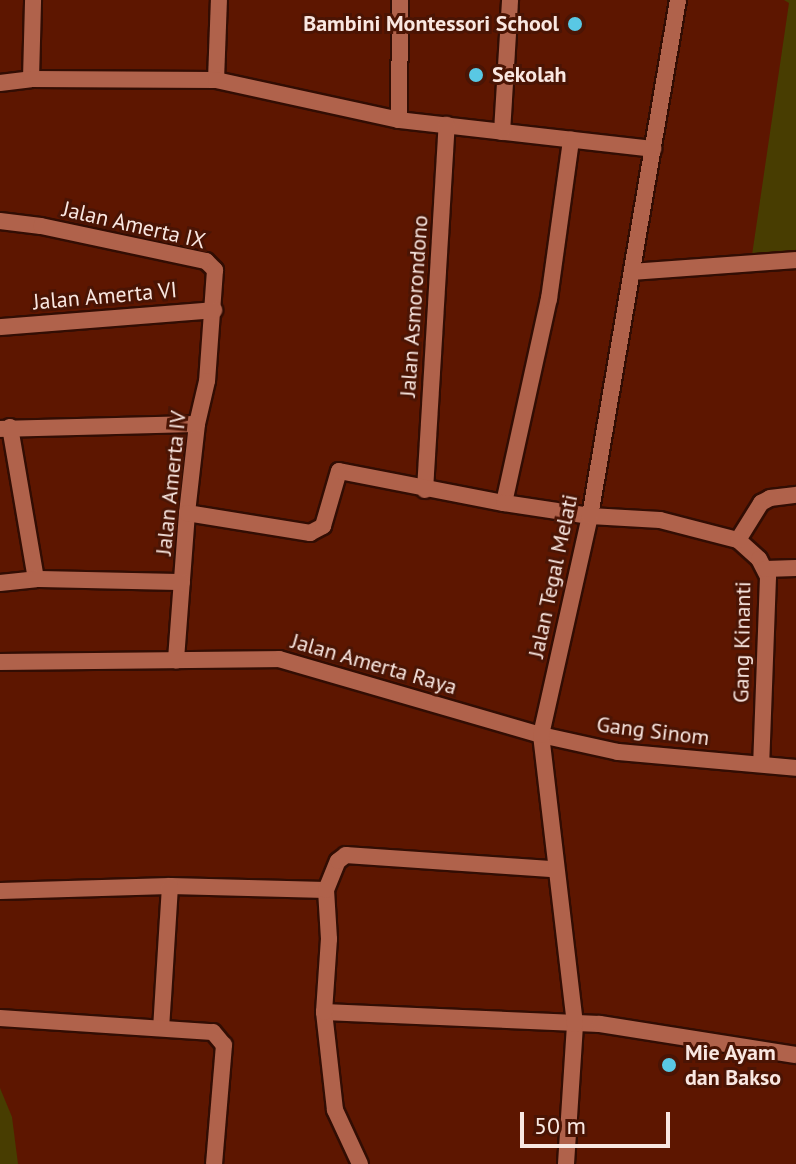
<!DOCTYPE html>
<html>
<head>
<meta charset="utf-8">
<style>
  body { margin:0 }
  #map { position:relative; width:796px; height:1164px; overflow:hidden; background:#5d1600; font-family:"PT Sans",sans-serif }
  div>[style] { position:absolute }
  .green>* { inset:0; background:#483d01 }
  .roads { filter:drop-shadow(2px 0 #320d03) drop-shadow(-2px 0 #320d03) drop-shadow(0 2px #320d03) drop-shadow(0 -2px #320d03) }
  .street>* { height:16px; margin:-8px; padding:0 8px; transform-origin:8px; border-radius:8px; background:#b0624b }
  .dots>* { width:22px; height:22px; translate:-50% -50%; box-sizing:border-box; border:4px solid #4a1404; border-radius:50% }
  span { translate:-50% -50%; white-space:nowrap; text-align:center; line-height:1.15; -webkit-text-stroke:6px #4a1404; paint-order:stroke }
  .poi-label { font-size:22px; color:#f9e7e1; font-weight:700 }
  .right { translate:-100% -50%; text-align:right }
  .left { translate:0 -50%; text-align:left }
  .street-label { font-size:22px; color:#f9e7e1 }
  .scale { position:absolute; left:520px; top:1112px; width:150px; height:36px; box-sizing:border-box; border:4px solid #f9e7e1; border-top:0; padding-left:10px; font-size:24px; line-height:28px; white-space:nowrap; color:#f9e7e1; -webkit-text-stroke:6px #4a1404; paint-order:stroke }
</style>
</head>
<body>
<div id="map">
  <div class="green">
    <i style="clip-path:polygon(784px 0,796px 0,796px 259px,751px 262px,789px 3px)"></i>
    <i style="clip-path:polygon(0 1088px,12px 1117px,18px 1164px,0 1164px)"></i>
  </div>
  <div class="roads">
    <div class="street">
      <i style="left:31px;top:79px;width:79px;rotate:-88.5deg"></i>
      <i style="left:216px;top:80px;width:80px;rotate:-87.9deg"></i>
      <i style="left:0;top:83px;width:31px;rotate:-7deg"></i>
      <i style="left:31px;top:79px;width:185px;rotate:0.3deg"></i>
      <i style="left:216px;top:80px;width:187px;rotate:12.3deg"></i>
      <i style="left:399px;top:120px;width:256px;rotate:6.5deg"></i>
      <i style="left:399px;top:120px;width:120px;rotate:-89.5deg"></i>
      <i style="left:502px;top:132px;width:132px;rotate:-86.5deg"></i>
      <i style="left:0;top:221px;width:41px;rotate:7deg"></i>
      <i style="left:41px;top:226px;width:169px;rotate:12deg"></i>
      <i style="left:206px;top:261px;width:13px;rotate:45deg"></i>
      <i style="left:215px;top:270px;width:111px;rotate:94.1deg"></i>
      <i style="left:207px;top:381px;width:44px;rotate:103.1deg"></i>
      <i style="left:197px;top:424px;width:90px;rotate:96.4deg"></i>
      <i style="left:187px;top:513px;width:148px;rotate:94.3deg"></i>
      <i style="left:632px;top:272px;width:164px;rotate:-4.2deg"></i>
      <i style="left:0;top:327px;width:215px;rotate:-4.5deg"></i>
      <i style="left:10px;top:427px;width:154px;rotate:80.3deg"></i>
      <i style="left:0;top:429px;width:197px;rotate:-1.5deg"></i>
      <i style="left:425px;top:490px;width:366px;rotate:-86.6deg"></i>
      <i style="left:504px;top:503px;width:209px;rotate:-77.6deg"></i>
      <i style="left:549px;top:299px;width:161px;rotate:-82.1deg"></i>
      <i style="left:187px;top:513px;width:125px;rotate:9.2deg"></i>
      <i style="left:310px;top:533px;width:15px;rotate:-28deg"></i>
      <i style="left:323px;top:526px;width:57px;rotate:-73.8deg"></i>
      <i style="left:339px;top:471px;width:168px;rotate:11deg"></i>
      <i style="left:504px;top:503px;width:87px;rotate:8.6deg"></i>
      <i style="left:590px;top:516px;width:70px;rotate:3.3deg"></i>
      <i style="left:660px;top:520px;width:81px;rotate:14.4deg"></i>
      <i style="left:738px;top:540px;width:28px;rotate:42deg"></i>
      <i style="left:759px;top:559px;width:20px;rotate:63deg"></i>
      <i style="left:768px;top:577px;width:187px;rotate:92.1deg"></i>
      <i style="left:738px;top:540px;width:44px;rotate:-58.1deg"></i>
      <i style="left:761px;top:503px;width:10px;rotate:-29deg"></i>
      <i style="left:770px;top:498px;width:26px;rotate:-7deg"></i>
      <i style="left:765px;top:569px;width:31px;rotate:-2deg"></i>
      <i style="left:0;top:583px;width:36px;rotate:-6deg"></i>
      <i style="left:36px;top:579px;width:146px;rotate:1.2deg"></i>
      <i style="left:0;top:662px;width:279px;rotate:-0.6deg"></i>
      <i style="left:279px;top:659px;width:273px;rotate:16.2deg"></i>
      <i style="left:541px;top:735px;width:79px;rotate:12.4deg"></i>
      <i style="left:618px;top:752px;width:179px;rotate:5.1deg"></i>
      <i style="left:170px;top:886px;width:156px;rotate:1.5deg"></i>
      <i style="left:0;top:891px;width:170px;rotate:-1.7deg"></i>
      <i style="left:170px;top:886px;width:142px;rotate:93.6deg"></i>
      <i style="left:324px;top:1012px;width:276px;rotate:2.5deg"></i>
      <i style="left:600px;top:1024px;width:198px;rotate:9deg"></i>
      <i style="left:0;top:1018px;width:213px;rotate:3.8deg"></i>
      <i style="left:213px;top:1032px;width:17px;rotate:50deg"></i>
      <i style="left:224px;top:1045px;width:119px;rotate:94.8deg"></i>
      <i style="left:360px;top:1164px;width:60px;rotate:-114.8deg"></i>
      <i style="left:335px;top:1110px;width:99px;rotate:-96.4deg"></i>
      <i style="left:324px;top:1012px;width:73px;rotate:-86.1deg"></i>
      <i style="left:329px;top:939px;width:49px;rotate:-93.5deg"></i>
      <i style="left:326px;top:890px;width:31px;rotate:-68deg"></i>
      <i style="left:338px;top:861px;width:10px;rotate:-37deg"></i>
      <i style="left:346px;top:855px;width:208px;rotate:3.9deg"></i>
      <i style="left:566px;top:1164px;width:140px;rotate:-86.3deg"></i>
      <i style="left:575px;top:1024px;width:291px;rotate:-96.7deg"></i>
      <i style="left:541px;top:735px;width:224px;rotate:-77.4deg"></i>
      <i style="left:590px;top:516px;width:523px;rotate:-80.32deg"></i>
    </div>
  </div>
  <div class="dots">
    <i style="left:575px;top:24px;background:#59c8e4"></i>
    <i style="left:476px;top:75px;background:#59c8e4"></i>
    <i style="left:669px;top:1065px;background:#59c8e4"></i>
  </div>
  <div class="poi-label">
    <span class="right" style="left:559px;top:24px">Bambini Montessori School</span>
    <span class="left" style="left:492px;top:75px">Sekolah</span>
    <span class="left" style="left:685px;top:1065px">Mie Ayam<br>dan Bakso</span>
  </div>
  <div class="street-label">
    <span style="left:134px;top:225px;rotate:13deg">Jalan Amerta IX</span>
    <span style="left:105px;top:296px;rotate:-5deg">Jalan Amerta VI</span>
    <span style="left:414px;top:306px;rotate:-86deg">Jalan Asmorondono</span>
    <span style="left:171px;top:483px;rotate:-84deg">Jalan Amerta IV</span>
    <span style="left:553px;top:576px;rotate:-78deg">Jalan Tegal Melati</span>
    <span style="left:742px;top:642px;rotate:-89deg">Gang Kinanti</span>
    <span style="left:374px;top:664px;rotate:16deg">Jalan Amerta Raya</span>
    <span style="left:653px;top:731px;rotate:7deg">Gang Sinom</span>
  </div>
  <div class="scale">50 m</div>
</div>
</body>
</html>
